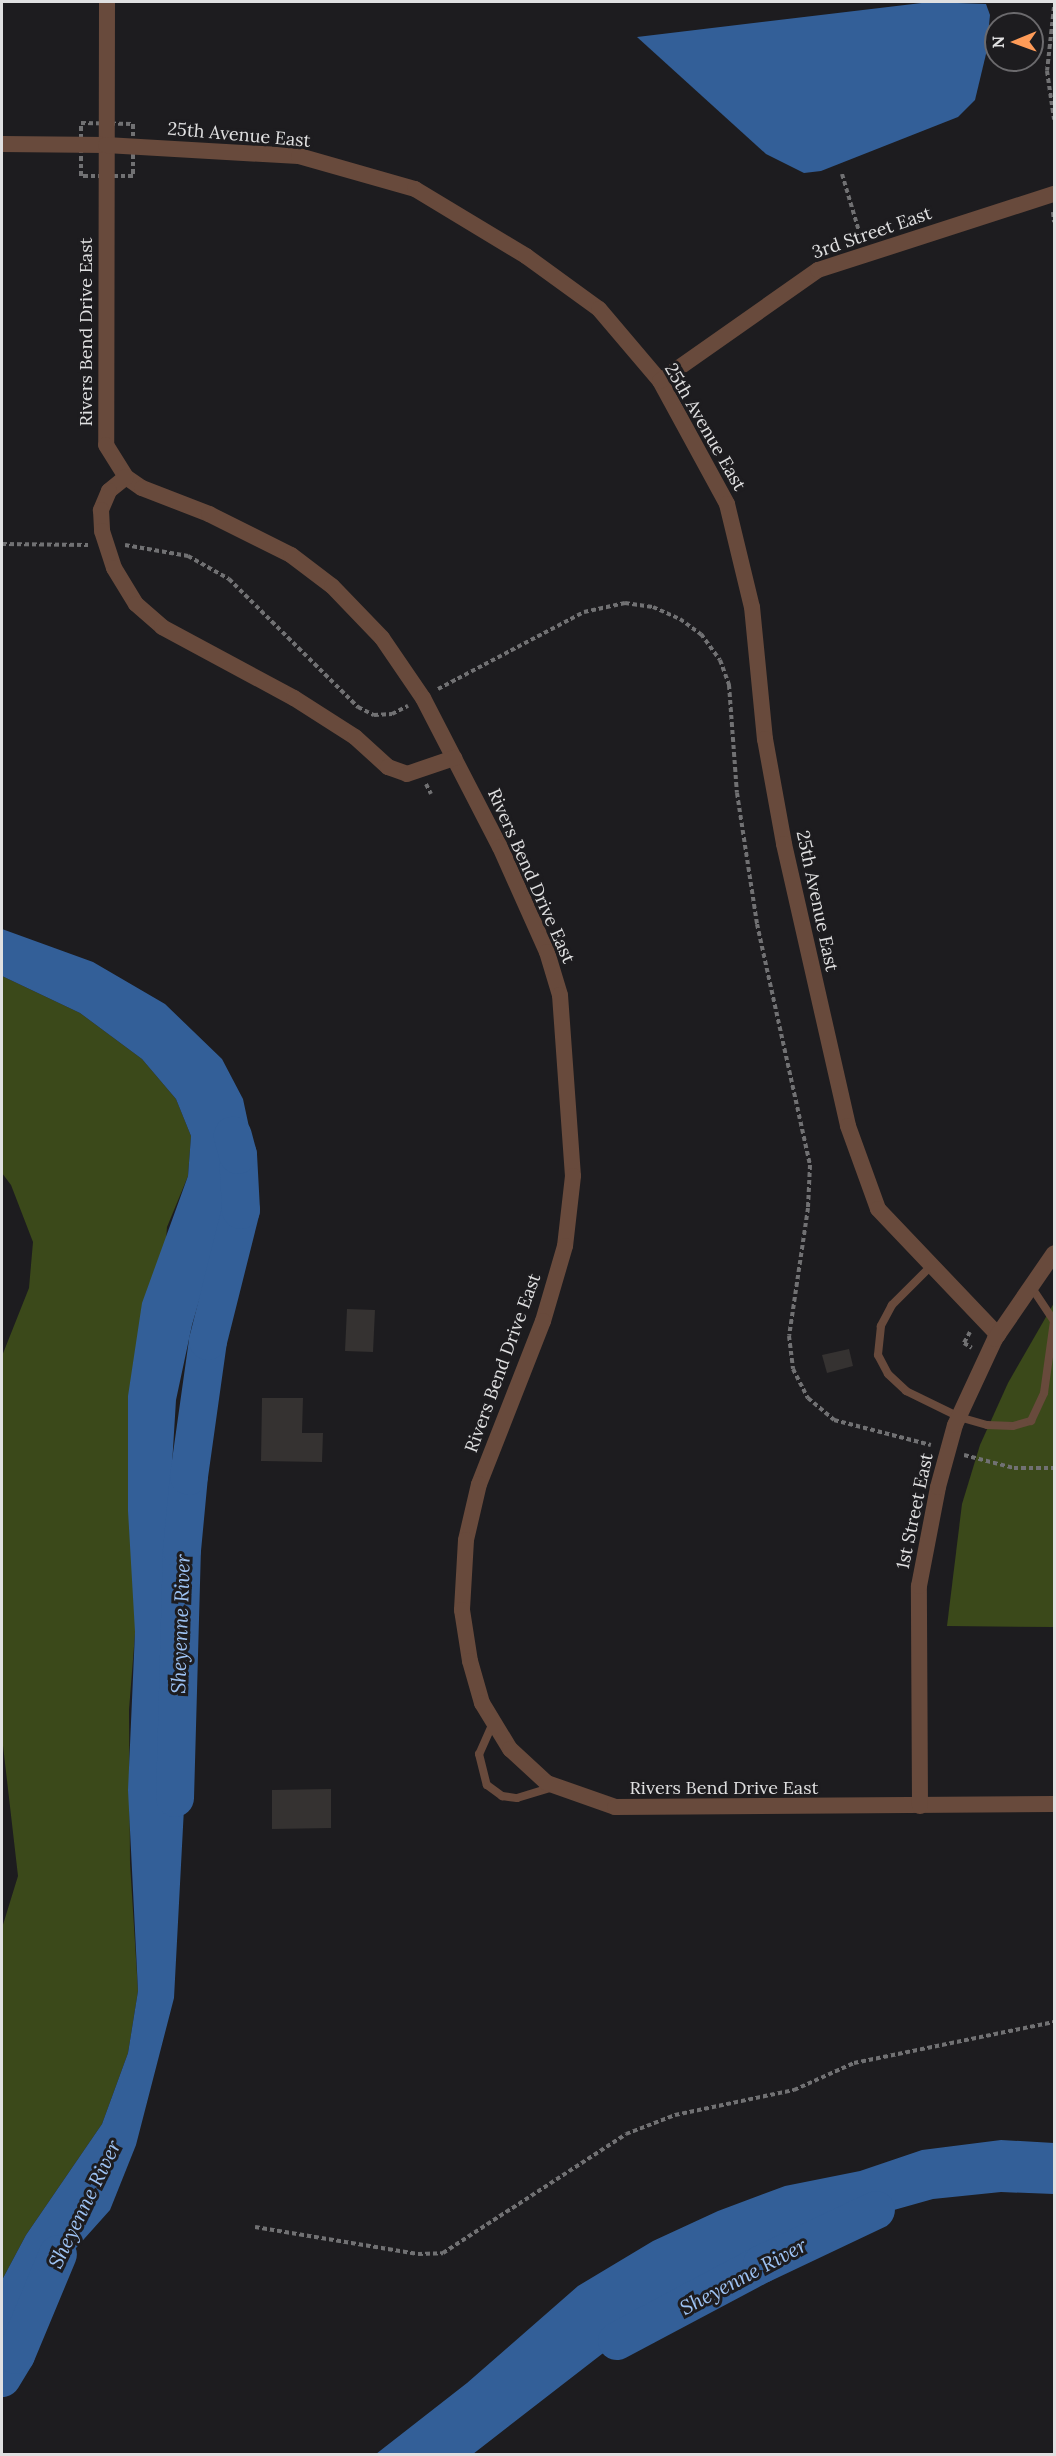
<!DOCTYPE html>
<html>
<head>
<meta charset="utf-8">
<style>
  body { margin:0 }
  #map { position:relative; width:1056px; height:2456px; overflow:hidden; background:#1d1c1f; font-family:Lora,serif }
  div>[style] { position:absolute }
  .green>* { inset:0; background:#3b491a }
  .water>* { inset:0; background:#335f98 }
  .river>* { height:38px; margin:-19px; padding:0 19px; transform-origin:19px; border-radius:19px; background:#335f98 }
  .building>* { inset:0; background:#353231 }
  .path>* { height:4px; margin-top:-2px; transform-origin:0; background:repeating-linear-gradient(90deg,#717173 0 4.5px,transparent 0 7.5px) }
  .service>* { height:8px; margin:-4px; padding:0 4px; transform-origin:4px; border-radius:4px; background:#684a3c }
  .minor>* { height:16px; margin:-8px; padding:0 8px; transform-origin:8px; border-radius:8px; background:#684a3c }
  span { translate:-50% -50%; white-space:nowrap; text-align:center; line-height:1.15; -webkit-text-stroke:6px #1d1c1f; paint-order:stroke }
  .street-label { font-size:18px; color:#e0e0e1 }
  .water-label { font-size:20px; color:#9ec3f4; font-style:italic }
  .frame { position:absolute; inset:0; border:3px solid #e0e0e1; pointer-events:none }
  .north { position:absolute; left:984px; top:12px; width:60px; height:60px; box-sizing:border-box; background:#1d1c1f; border:2px solid #6b6a6d; border-radius:50%; rotate:269deg; font-size:16px; font-weight:700; line-height:24px; text-align:center; color:#e0e0e1 }
  .north::after { content:''; display:block; margin:auto; width:21px; height:27px; background:#fe9b58; clip-path:polygon(50% 0,100% 100%,50% 72%,0 100%) }
</style>
</head>
<body>
<div id="map">
  <div class="green">
    <i style="clip-path:polygon(2px 976px,80px 1013px,142px 1059px,176px 1099px,191px 1136px,188px 1176px,167px 1227px,129px 1710px,130px 1863px,138px 1991px,128px 2053px,102px 2124px,26px 2235px,2px 2280px,2px 1928px,18px 1876px,2px 1737px,2px 1356px,29px 1288px,33px 1242px,11px 1185px,2px 1173px)"></i>
    <i style="clip-path:polygon(1054px 1303px,1054px 1627px,947px 1626px,962px 1504px,980px 1445px,1008px 1383px)"></i>
  </div>
  <div class="water">
    <i style="clip-path:polygon(930px 2px,986px 4px,990px 15px,986px 54px,975px 100px,958px 117px,821px 171px,804px 173px,766px 154px,637px 37px)"></i>
    <i style="clip-path:polygon(2px 929px,93px 962px,165px 1004px,222px 1059px,243px 1099px,252px 1141px,239px 1193px,213px 1253px,192px 1325px,176px 1400px,169px 1514px,169px 1632px,172px 1716px,185px 1789px,174px 1998px,136px 2145px,110px 2210px,59px 2267px,16px 2336px,2px 2368px,2px 2280px,26px 2235px,102px 2124px,128px 2053px,138px 1991px,128px 1790px,135px 1632px,128px 1511px,128px 1396px,142px 1303px,188px 1176px,191px 1136px,176px 1099px,142px 1059px,80px 1013px,2px 976px)"></i>
    <i style="clip-path:polygon(1001px 2140px,1054px 2143px,1054px 2194px,1001px 2192px,933px 2199px,869px 2217px,797px 2244px,727px 2278px,602px 2354px,473px 2454px,376px 2454px,467px 2383px,578px 2286px,653px 2241px,718px 2211px,785px 2186px,860px 2171px,922px 2150px)"></i>
  </div>
  <div class="river">
    <i style="left:175px;top:1798px;width:248px;rotate:-88.4deg"></i>
    <i style="left:182px;top:1550px;width:74px;rotate:-84.6deg"></i>
    <i style="left:189px;top:1476px;width:136px;rotate:-82deg"></i>
    <i style="left:208px;top:1341px;width:135px;rotate:-75.9deg"></i>
    <i style="left:241px;top:1210px;width:55px;rotate:-93.1deg"></i>
    <i style="left:238px;top:1155px;width:20px;rotate:-105deg"></i>
    <i style="left:617px;top:2341px;width:164px;rotate:-28deg"></i>
    <i style="left:762px;top:2264px;width:126px;rotate:-25.3deg"></i>
    <i style="left:2px;top:2378px;width:27px;rotate:-59deg"></i>
    <i style="left:16px;top:2355px;width:109px;rotate:-67.4deg"></i>
  </div>
  <div class="building">
    <i style="clip-path:polygon(347px 1309px,375px 1310px,373px 1352px,345px 1351px)"></i>
    <i style="clip-path:polygon(849px 1349px,853px 1366px,827px 1373px,822px 1355px)"></i>
    <i style="clip-path:polygon(262px 1398px,303px 1398px,302px 1433px,323px 1433px,322px 1462px,261px 1461px)"></i>
    <i style="clip-path:polygon(331px 1789px,331px 1828px,272px 1829px,272px 1790px)"></i>
  </div>
  <div class="path">
    <i style="left:1054px;top:7px;width:64px;rotate:96.2deg"></i>
    <i style="left:1047px;top:71px;width:49px;rotate:81.7deg"></i>
    <i style="left:81px;top:123px;width:52px;rotate:1.1deg"></i>
    <i style="left:133px;top:124px;width:52px;rotate:90deg"></i>
    <i style="left:133px;top:176px;width:52px;rotate:180deg"></i>
    <i style="left:81px;top:176px;width:53px;rotate:-90deg"></i>
    <i style="left:842px;top:174px;width:67px;rotate:73.5deg"></i>
    <i style="left:1053px;top:212px;width:10px;rotate:84deg"></i>
    <i style="left:2px;top:544px;width:86px;rotate:0.7deg"></i>
    <i style="left:125px;top:545px;width:64px;rotate:9.9deg"></i>
    <i style="left:188px;top:556px;width:47px;rotate:29.3deg"></i>
    <i style="left:229px;top:579px;width:182px;rotate:44.8deg"></i>
    <i style="left:358px;top:707px;width:18px;rotate:27deg"></i>
    <i style="left:374px;top:715px;width:18px;rotate:-3deg"></i>
    <i style="left:392px;top:714px;width:18px;rotate:-27deg"></i>
    <i style="left:438px;top:689px;width:165px;rotate:-27.8deg"></i>
    <i style="left:584px;top:612px;width:42px;rotate:-12.4deg"></i>
    <i style="left:625px;top:603px;width:28px;rotate:8deg"></i>
    <i style="left:653px;top:607px;width:30px;rotate:24deg"></i>
    <i style="left:680px;top:619px;width:26px;rotate:36deg"></i>
    <i style="left:701px;top:634px;width:32px;rotate:54deg"></i>
    <i style="left:720px;top:660px;width:27px;rotate:70deg"></i>
    <i style="left:729px;top:685px;width:108px;rotate:85.8deg"></i>
    <i style="left:737px;top:793px;width:133px;rotate:81.3deg"></i>
    <i style="left:757px;top:924px;width:247px;rotate:77.6deg"></i>
    <i style="left:810px;top:1165px;width:43px;rotate:92.7deg"></i>
    <i style="left:808px;top:1208px;width:129px;rotate:98.4deg"></i>
    <i style="left:789px;top:1336px;width:33px;rotate:83deg"></i>
    <i style="left:793px;top:1369px;width:33px;rotate:63deg"></i>
    <i style="left:808px;top:1398px;width:34px;rotate:40deg"></i>
    <i style="left:834px;top:1420px;width:100px;rotate:14.5deg"></i>
    <i style="left:426px;top:784px;width:11px;rotate:63deg"></i>
    <i style="left:970px;top:1332px;width:13px;rotate:119deg"></i>
    <i style="left:964px;top:1343px;width:9px;rotate:32deg"></i>
    <i style="left:964px;top:1455px;width:52px;rotate:14.6deg"></i>
    <i style="left:1014px;top:1468px;width:40px"></i>
    <i style="left:255px;top:2227px;width:165px;rotate:9.4deg"></i>
    <i style="left:418px;top:2254px;width:25px;rotate:-2deg"></i>
    <i style="left:443px;top:2253px;width:218px;rotate:-33deg"></i>
    <i style="left:626px;top:2134px;width:53px;rotate:-21.2deg"></i>
    <i style="left:675px;top:2115px;width:122px;rotate:-11.9deg"></i>
    <i style="left:794px;top:2090px;width:66px;rotate:-24.2deg"></i>
    <i style="left:854px;top:2063px;width:204px;rotate:-11.6deg"></i>
  </div>
  <div class="service">
    <i style="left:930px;top:1267px;width:54px;rotate:135deg"></i>
    <i style="left:892px;top:1305px;width:24px;rotate:118deg"></i>
    <i style="left:881px;top:1326px;width:29px;rotate:96deg"></i>
    <i style="left:878px;top:1355px;width:21px;rotate:62deg"></i>
    <i style="left:888px;top:1374px;width:25px;rotate:43deg"></i>
    <i style="left:906px;top:1391px;width:59px;rotate:26.1deg"></i>
    <i style="left:959px;top:1417px;width:29px;rotate:16deg"></i>
    <i style="left:987px;top:1425px;width:26px;rotate:2deg"></i>
    <i style="left:1013px;top:1426px;width:19px;rotate:-16deg"></i>
    <i style="left:1031px;top:1421px;width:31px;rotate:-65deg"></i>
    <i style="left:1044px;top:1393px;width:73px;rotate:-82.1deg"></i>
    <i style="left:1054px;top:1321px;width:43px;rotate:-123.7deg"></i>
    <i style="left:493px;top:1723px;width:34px;rotate:114deg"></i>
    <i style="left:479px;top:1754px;width:32px;rotate:76deg"></i>
    <i style="left:487px;top:1785px;width:19px;rotate:36deg"></i>
    <i style="left:502px;top:1796px;width:15px;rotate:8deg"></i>
    <i style="left:517px;top:1798px;width:39px;rotate:-17deg"></i>
  </div>
  <div class="minor">
    <i style="left:107px;top:2px;width:443px;rotate:90.1deg"></i>
    <i style="left:106px;top:445px;width:38px;rotate:58deg"></i>
    <i style="left:126px;top:477px;width:19px;rotate:35deg"></i>
    <i style="left:142px;top:488px;width:72px;rotate:21.2deg"></i>
    <i style="left:209px;top:514px;width:92px;rotate:26.6deg"></i>
    <i style="left:291px;top:555px;width:51px;rotate:37.1deg"></i>
    <i style="left:332px;top:586px;width:72px;rotate:46.1deg"></i>
    <i style="left:382px;top:638px;width:73px;rotate:55.7deg"></i>
    <i style="left:423px;top:698px;width:168px;rotate:62.7deg"></i>
    <i style="left:500px;top:847px;width:115px;rotate:65.9deg"></i>
    <i style="left:547px;top:952px;width:45px;rotate:73.2deg"></i>
    <i style="left:560px;top:995px;width:181px;rotate:85.9deg"></i>
    <i style="left:573px;top:1176px;width:70px;rotate:96.5deg"></i>
    <i style="left:565px;top:1246px;width:78px;rotate:106.3deg"></i>
    <i style="left:543px;top:1321px;width:175px;rotate:111.4deg"></i>
    <i style="left:479px;top:1484px;width:57px;rotate:103.1deg"></i>
    <i style="left:466px;top:1540px;width:70px;rotate:93.3deg"></i>
    <i style="left:462px;top:1610px;width:52px;rotate:81.1deg"></i>
    <i style="left:470px;top:1661px;width:44px;rotate:74.1deg"></i>
    <i style="left:482px;top:1703px;width:54px;rotate:58.7deg"></i>
    <i style="left:510px;top:1749px;width:50px;rotate:42.6deg"></i>
    <i style="left:547px;top:1783px;width:72px;rotate:19.4deg"></i>
    <i style="left:615px;top:1807px;width:439px;rotate:-0.4deg"></i>
    <i style="left:2px;top:144px;width:104px;rotate:0.6deg"></i>
    <i style="left:106px;top:145px;width:193px;rotate:3.3deg"></i>
    <i style="left:299px;top:156px;width:121px;rotate:15.9deg"></i>
    <i style="left:415px;top:189px;width:130px;rotate:31.1deg"></i>
    <i style="left:526px;top:256px;width:90px;rotate:36deg"></i>
    <i style="left:599px;top:309px;width:94px;rotate:49.7deg"></i>
    <i style="left:660px;top:381px;width:140px;rotate:61.4deg"></i>
    <i style="left:727px;top:504px;width:106px;rotate:76.4deg"></i>
    <i style="left:752px;top:607px;width:133px;rotate:84.4deg"></i>
    <i style="left:765px;top:739px;width:107px;rotate:79.7deg"></i>
    <i style="left:784px;top:844px;width:289px;rotate:77.2deg"></i>
    <i style="left:848px;top:1126px;width:88px;rotate:70.1deg"></i>
    <i style="left:878px;top:1209px;width:174px;rotate:46.4deg"></i>
    <i style="left:660px;top:381px;width:193px;rotate:-35.1deg"></i>
    <i style="left:818px;top:270px;width:248px;rotate:-17.9deg"></i>
    <i style="left:126px;top:477px;width:22px;rotate:141deg"></i>
    <i style="left:109px;top:491px;width:21px;rotate:113deg"></i>
    <i style="left:101px;top:510px;width:21px;rotate:87deg"></i>
    <i style="left:102px;top:531px;width:39px;rotate:72deg"></i>
    <i style="left:114px;top:568px;width:42px;rotate:58.6deg"></i>
    <i style="left:136px;top:604px;width:35px;rotate:41deg"></i>
    <i style="left:162px;top:627px;width:150px;rotate:28.3deg"></i>
    <i style="left:294px;top:698px;width:72px;rotate:32.6deg"></i>
    <i style="left:355px;top:737px;width:45px;rotate:42.3deg"></i>
    <i style="left:388px;top:767px;width:20px;rotate:20deg"></i>
    <i style="left:407px;top:774px;width:50px;rotate:-18.8deg"></i>
    <i style="left:920px;top:1806px;width:220px;rotate:-90.3deg"></i>
    <i style="left:919px;top:1586px;width:101px;rotate:-79.1deg"></i>
    <i style="left:938px;top:1487px;width:64px;rotate:-74.7deg"></i>
    <i style="left:955px;top:1425px;width:95px;rotate:-65.1deg"></i>
    <i style="left:995px;top:1339px;width:104px;rotate:-55.5deg"></i>
  </div>
  <div class="street-label">
    <span style="left:239px;top:135px;rotate:5deg">25th Avenue East</span>
    <span style="left:872px;top:233px;rotate:-19deg">3rd Street East</span>
    <span style="left:86px;top:332px;rotate:-90deg">Rivers Bend Drive East</span>
    <span style="left:705px;top:427px;rotate:60deg">25th Avenue East</span>
    <span style="left:531px;top:876px;rotate:66deg">Rivers Bend Drive East</span>
    <span style="left:817px;top:901px;rotate:78deg">25th Avenue East</span>
    <span style="left:503px;top:1363px;rotate:-70deg">Rivers Bend Drive East</span>
    <span style="left:915px;top:1511px;rotate:-78deg">1st Street East</span>
    <span style="left:724px;top:1788px">Rivers Bend Drive East</span>
  </div>
  <div class="water-label">
    <span style="left:180px;top:1624px;rotate:-88deg">Sheyenne River</span>
    <span style="left:84px;top:2204px;rotate:-64deg">Sheyenne River</span>
    <span style="left:743px;top:2276px;rotate:-28deg">Sheyenne River</span>
  </div>
  <div class="frame"></div>
  <div class="north">N</div>
</div>
</body>
</html>
